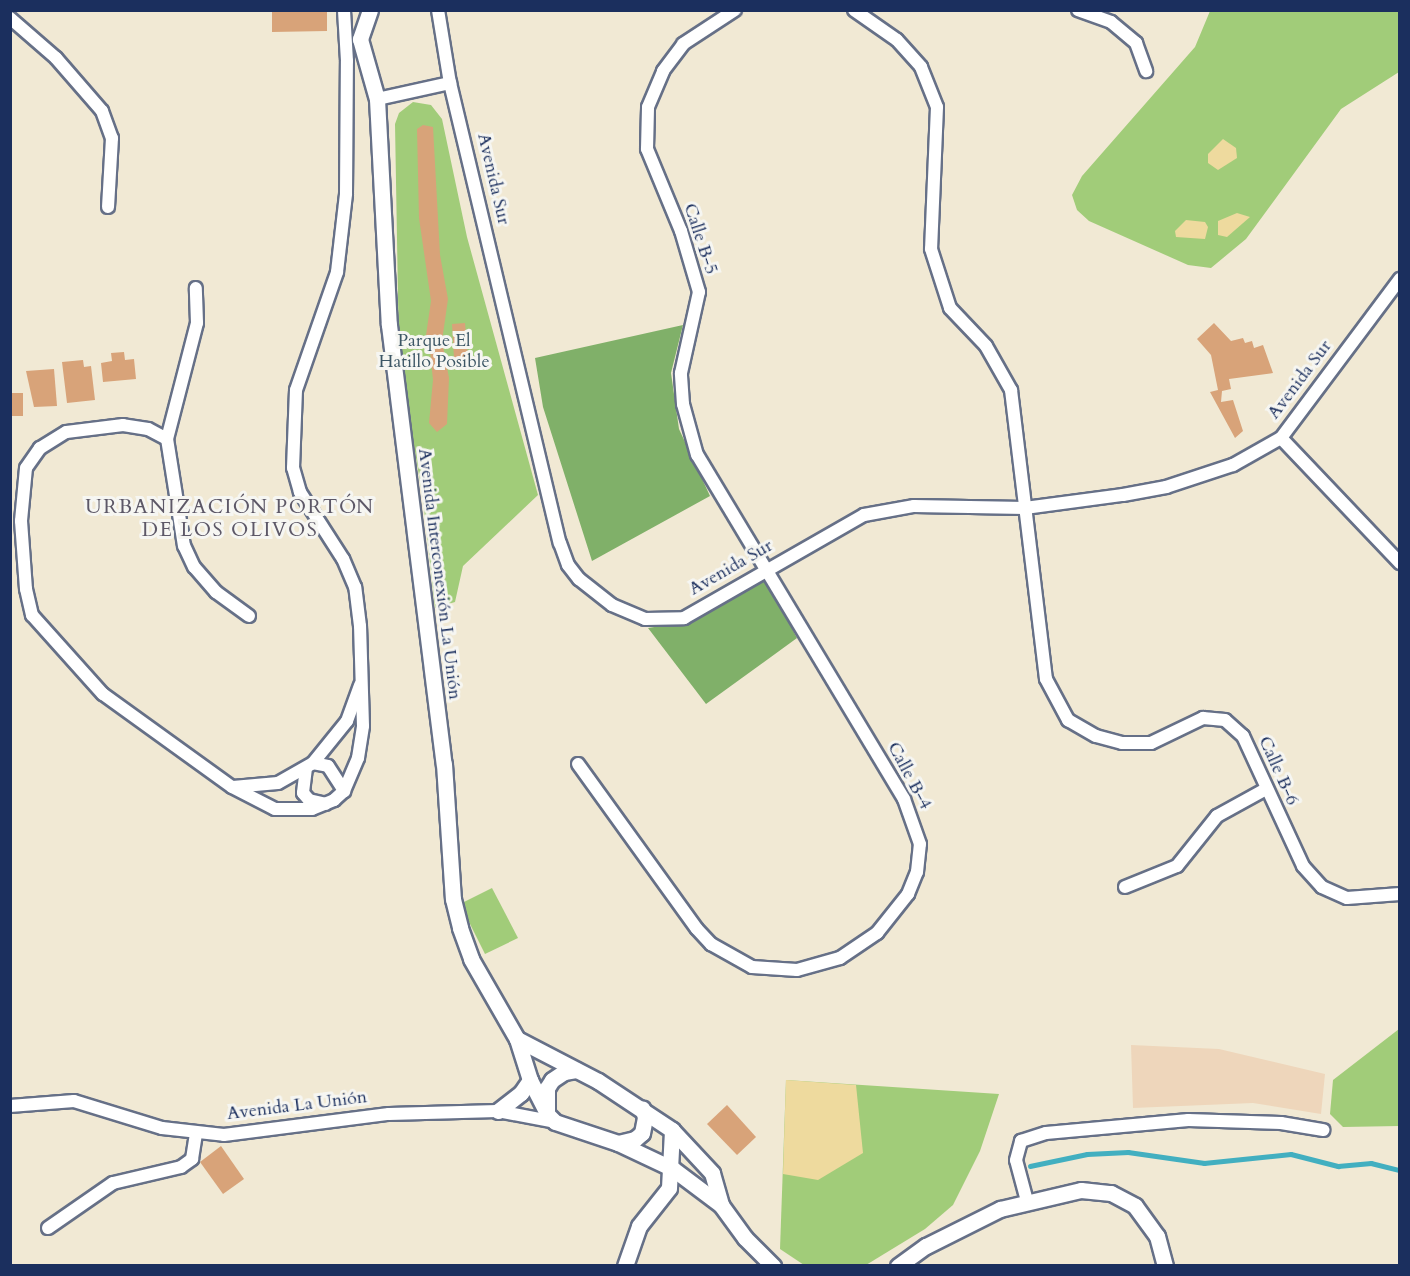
<!DOCTYPE html>
<html>
<head>
<meta charset="utf-8">
<style>
  body { margin:0 }
  #map { position:relative; width:1410px; height:1276px; overflow:hidden; background:#f1e9d4; font-family:Cardo,serif }
  div>[style] { position:absolute }
  .built>* { inset:0; background:#eed6bb }
  .green>* { inset:0; background:#a1cc79 }
  .forest>* { inset:0; background:#80b069 }
  .sand>* { inset:0; background:#eeda9e }
  .stream>* { height:4.5px; margin:-2.25px; padding:0 2.25px; transform-origin:2.25px; border-radius:2.25px; background:#42afc0 }
  .building>* { inset:0; background:#d8a379 }
  .roads { filter:drop-shadow(2px 0 #667087) drop-shadow(-2px 0 #667087) drop-shadow(0 2px #667087) drop-shadow(0 -2px #667087) }
  .minor>* { height:12px; margin:-6px; padding:0 6px; transform-origin:6px; border-radius:6px; background:#fff }
  .tertiary>* { height:15px; margin:-7.5px; padding:0 7.5px; transform-origin:7.5px; border-radius:7.5px; background:#fff }
  span { translate:-50% -50%; white-space:nowrap; text-align:center; line-height:1.15; -webkit-text-stroke:6px #f6f6f2; paint-order:stroke }
  .street-label { font-size:18px; color:#1b2f5e }
  .park-label { font-size:18px; color:#3c5665 }
  .neighbourhood-label { font-size:20px; color:#5d5867; letter-spacing:1.5px }
  .frame { position:absolute; inset:0; border:12px solid #1b2f5e; pointer-events:none }
</style>
</head>
<body>
<div id="map">
  <div class="built">
    <i style="clip-path:polygon(1131px 1045px,1219px 1049px,1325px 1074px,1321px 1114px,1253px 1103px,1133px 1108px)"></i>
  </div>
  <div class="green">
    <i style="clip-path:polygon(1210px 11px,1399px 11px,1399px 72px,1341px 109px,1246px 239px,1211px 268px,1188px 265px,1089px 221px,1077px 210px,1072px 195px,1082px 176px,1195px 47px)"></i>
    <i style="clip-path:polygon(413px 102px,431px 105px,442px 119px,467px 237px,538px 495px,463px 566px,455px 602px,435px 608px,423px 500px,399px 354px,395px 124px,399px 113px)"></i>
    <i style="clip-path:polygon(492px 888px,518px 938px,485px 954px,460px 904px)"></i>
    <i style="clip-path:polygon(1399px 1029px,1399px 1126px,1343px 1127px,1330px 1114px,1333px 1080px)"></i>
    <i style="clip-path:polygon(786px 1080px,999px 1094px,980px 1151px,953px 1205px,925px 1229px,866px 1265px,804px 1265px,780px 1249px)"></i>
  </div>
  <div class="forest">
    <i style="clip-path:polygon(683px 325px,671px 373px,679px 429px,710px 496px,592px 561px,543px 407px,535px 358px)"></i>
    <i style="clip-path:polygon(765px 578px,797px 638px,706px 704px,648px 628px,686px 622px)"></i>
  </div>
  <div class="sand">
    <i style="clip-path:polygon(1223px 139px,1236px 148px,1237px 158px,1218px 170px,1208px 163px,1208px 154px)"></i>
    <i style="clip-path:polygon(1237px 213px,1250px 217px,1227px 237px,1218px 235px,1218px 221px)"></i>
    <i style="clip-path:polygon(1186px 220px,1205px 222px,1208px 227px,1205px 239px,1176px 237px,1175px 231px)"></i>
    <i style="clip-path:polygon(786px 1080px,856px 1085px,863px 1153px,818px 1180px,783px 1174px)"></i>
  </div>
  <div class="stream">
    <i style="left:1030px;top:1166px;width:58px;rotate:-11.9deg"></i>
    <i style="left:1087px;top:1154px;width:41px;rotate:-2.8deg"></i>
    <i style="left:1128px;top:1152px;width:77px;rotate:8.2deg"></i>
    <i style="left:1204px;top:1163px;width:87px;rotate:-5.9deg"></i>
    <i style="left:1291px;top:1154px;width:49px;rotate:14.3deg"></i>
    <i style="left:1338px;top:1166px;width:33px;rotate:-5deg"></i>
    <i style="left:1371px;top:1163px;width:30px;rotate:14deg"></i>
  </div>
  <div class="building">
    <i style="clip-path:polygon(272px 10px,327px 10px,327px 31px,272px 32px)"></i>
    <i style="clip-path:polygon(423px 125px,433px 127px,440px 255px,448px 299px,442px 341px,449px 378px,447px 424px,437px 432px,429px 423px,433px 380px,430px 351px,425px 342px,431px 301px,419px 218px,417px 129px)"></i>
    <i style="clip-path:polygon(465px 323px,468px 357px,454px 358px,452px 324px)"></i>
    <i style="clip-path:polygon(1214px 323px,1231px 341px,1243px 338px,1245px 343px,1252px 341px,1254px 348px,1263px 345px,1273px 373px,1229px 379px,1231px 389px,1222px 391px,1221px 402px,1233px 400px,1243px 431px,1235px 438px,1210px 392px,1218px 390px,1211px 355px,1197px 339px)"></i>
    <i style="clip-path:polygon(124px 352px,125px 360px,134px 359px,136px 379px,103px 382px,101px 363px,112px 361px,111px 353px)"></i>
    <i style="clip-path:polygon(83px 360px,84px 367px,91px 366px,95px 400px,67px 403px,62px 362px)"></i>
    <i style="clip-path:polygon(54px 369px,57px 406px,34px 407px,26px 371px)"></i>
    <i style="clip-path:polygon(10px 393px,23px 393px,23px 416px,10px 416px)"></i>
    <i style="clip-path:polygon(727px 1105px,756px 1137px,737px 1155px,707px 1124px)"></i>
    <i style="clip-path:polygon(221px 1146px,244px 1179px,223px 1194px,200px 1162px)"></i>
  </div>
  <div class="roads">
    <div class="minor">
      <i style="left:438px;top:10px;width:74px;rotate:80.7deg"></i>
      <i style="left:450px;top:83px;width:473px;rotate:76.6deg"></i>
      <i style="left:560px;top:543px;width:23px;rotate:70deg"></i>
      <i style="left:568px;top:565px;width:18px;rotate:52deg"></i>
      <i style="left:579px;top:579px;width:42px;rotate:38.2deg"></i>
      <i style="left:612px;top:605px;width:36px;rotate:23deg"></i>
      <i style="left:645px;top:619px;width:39px;rotate:-1deg"></i>
      <i style="left:684px;top:618px;width:207px;rotate:-29.8deg"></i>
      <i style="left:864px;top:515px;width:51px;rotate:-10.2deg"></i>
      <i style="left:914px;top:506px;width:111px;rotate:1deg"></i>
      <i style="left:1025px;top:508px;width:99px;rotate:-7.6deg"></i>
      <i style="left:1123px;top:495px;width:44px;rotate:-10.5deg"></i>
      <i style="left:1166px;top:487px;width:71px;rotate:-18.2deg"></i>
      <i style="left:1233px;top:465px;width:55px;rotate:-29.4deg"></i>
      <i style="left:1281px;top:438px;width:199px;rotate:-53.2deg"></i>
      <i style="left:854px;top:10px;width:52px;rotate:34.9deg"></i>
      <i style="left:897px;top:40px;width:36px;rotate:48deg"></i>
      <i style="left:921px;top:67px;width:43px;rotate:68.2deg"></i>
      <i style="left:937px;top:107px;width:142px;rotate:92.4deg"></i>
      <i style="left:931px;top:249px;width:62px;rotate:72.1deg"></i>
      <i style="left:950px;top:308px;width:52px;rotate:46.5deg"></i>
      <i style="left:986px;top:346px;width:51px;rotate:60.4deg"></i>
      <i style="left:1011px;top:390px;width:291px;rotate:83.1deg"></i>
      <i style="left:1046px;top:679px;width:47px;rotate:61.8deg"></i>
      <i style="left:1068px;top:720px;width:32px;rotate:30deg"></i>
      <i style="left:1096px;top:736px;width:27px;rotate:15deg"></i>
      <i style="left:1122px;top:743px;width:29px"></i>
      <i style="left:1151px;top:743px;width:58px;rotate:-25.7deg"></i>
      <i style="left:1203px;top:718px;width:22px;rotate:5deg"></i>
      <i style="left:1225px;top:720px;width:24px;rotate:42deg"></i>
      <i style="left:1243px;top:736px;width:143px;rotate:65.2deg"></i>
      <i style="left:1303px;top:866px;width:28px;rotate:48deg"></i>
      <i style="left:1322px;top:887px;width:27px;rotate:24deg"></i>
      <i style="left:1347px;top:898px;width:53px;rotate:-4.3deg"></i>
      <i style="left:1078px;top:10px;width:35px;rotate:20deg"></i>
      <i style="left:1111px;top:22px;width:33px;rotate:40deg"></i>
      <i style="left:1136px;top:43px;width:30px;rotate:70deg"></i>
      <i style="left:10px;top:18px;width:61px;rotate:41deg"></i>
      <i style="left:56px;top:58px;width:70px;rotate:49deg"></i>
      <i style="left:102px;top:111px;width:29px;rotate:70deg"></i>
      <i style="left:112px;top:138px;width:69px;rotate:93.3deg"></i>
      <i style="left:377px;top:99px;width:75px;rotate:-12.4deg"></i>
      <i style="left:1281px;top:438px;width:173px;rotate:46.4deg"></i>
      <i style="left:167px;top:439px;width:120px;rotate:-75.5deg"></i>
      <i style="left:197px;top:323px;width:35px;rotate:-92deg"></i>
      <i style="left:249px;top:616px;width:41px;rotate:-144deg"></i>
      <i style="left:216px;top:592px;width:33px;rotate:-131deg"></i>
      <i style="left:194px;top:567px;width:23px;rotate:-115deg"></i>
      <i style="left:184px;top:546px;width:108px;rotate:-99deg"></i>
      <i style="left:167px;top:439px;width:21px;rotate:-152deg"></i>
      <i style="left:148px;top:429px;width:25px;rotate:-171deg"></i>
      <i style="left:123px;top:425px;width:57px;rotate:173deg"></i>
      <i style="left:66px;top:432px;width:31px;rotate:148deg"></i>
      <i style="left:40px;top:448px;width:24px;rotate:125deg"></i>
      <i style="left:26px;top:468px;width:53px;rotate:95.4deg"></i>
      <i style="left:21px;top:521px;width:68px;rotate:85.8deg"></i>
      <i style="left:26px;top:589px;width:27px;rotate:77deg"></i>
      <i style="left:32px;top:615px;width:106px;rotate:48.1deg"></i>
      <i style="left:103px;top:694px;width:159px;rotate:35.8deg"></i>
      <i style="left:232px;top:787px;width:48px;rotate:27.1deg"></i>
      <i style="left:275px;top:809px;width:37px"></i>
      <i style="left:312px;top:809px;width:24px;rotate:-22deg"></i>
      <i style="left:334px;top:800px;width:13px;rotate:-42deg"></i>
      <i style="left:344px;top:791px;width:36px;rotate:-67deg"></i>
      <i style="left:358px;top:758px;width:32px;rotate:-81deg"></i>
      <i style="left:363px;top:726px;width:100px;rotate:-91.7deg"></i>
      <i style="left:360px;top:626px;width:39px;rotate:-97deg"></i>
      <i style="left:355px;top:587px;width:30px;rotate:-113deg"></i>
      <i style="left:343px;top:559px;width:80px;rotate:-122.7deg"></i>
      <i style="left:300px;top:492px;width:25px;rotate:-106deg"></i>
      <i style="left:293px;top:468px;width:78px;rotate:-87.8deg"></i>
      <i style="left:296px;top:390px;width:125px;rotate:-70.8deg"></i>
      <i style="left:337px;top:272px;width:79px;rotate:-83.4deg"></i>
      <i style="left:346px;top:194px;width:133px;rotate:-89.6deg"></i>
      <i style="left:347px;top:61px;width:51px;rotate:-93.4deg"></i>
      <i style="left:313px;top:763px;width:15px;rotate:11deg"></i>
      <i style="left:328px;top:766px;width:30px;rotate:57deg"></i>
      <i style="left:578px;top:764px;width:203px;rotate:54.2deg"></i>
      <i style="left:697px;top:929px;width:21px;rotate:47deg"></i>
      <i style="left:711px;top:944px;width:47px;rotate:29.3deg"></i>
      <i style="left:752px;top:967px;width:45px;rotate:3.8deg"></i>
      <i style="left:797px;top:970px;width:45px;rotate:-15.6deg"></i>
      <i style="left:840px;top:958px;width:45px;rotate:-34deg"></i>
      <i style="left:877px;top:933px;width:50px;rotate:-51.5deg"></i>
      <i style="left:908px;top:894px;width:24px;rotate:-68deg"></i>
      <i style="left:917px;top:872px;width:28px;rotate:-84deg"></i>
      <i style="left:920px;top:844px;width:48px;rotate:-109.6deg"></i>
      <i style="left:904px;top:799px;width:401px;rotate:-121deg"></i>
      <i style="left:697px;top:455px;width:53px;rotate:-105.4deg"></i>
      <i style="left:683px;top:404px;width:31px;rotate:-94deg"></i>
      <i style="left:681px;top:373px;width:83px;rotate:-77.5deg"></i>
      <i style="left:699px;top:292px;width:64px;rotate:-106.4deg"></i>
      <i style="left:681px;top:231px;width:89px;rotate:-112.5deg"></i>
      <i style="left:647px;top:149px;width:42px;rotate:-88.6deg"></i>
      <i style="left:648px;top:107px;width:39px;rotate:-67deg"></i>
      <i style="left:663px;top:71px;width:34px;rotate:-53deg"></i>
      <i style="left:683px;top:44px;width:62px;rotate:-33.2deg"></i>
      <i style="left:306px;top:768px;width:25px;rotate:97deg"></i>
      <i style="left:303px;top:793px;width:9px;rotate:49deg"></i>
      <i style="left:309px;top:800px;width:17px;rotate:13deg"></i>
      <i style="left:233px;top:787px;width:45px;rotate:-5.1deg"></i>
      <i style="left:278px;top:783px;width:40px;rotate:-29.7deg"></i>
      <i style="left:313px;top:763px;width:54px;rotate:-51deg"></i>
      <i style="left:347px;top:721px;width:38px;rotate:-70deg"></i>
      <i style="left:1125px;top:887px;width:56px;rotate:-22deg"></i>
      <i style="left:1177px;top:866px;width:64px;rotate:-51.3deg"></i>
      <i style="left:1217px;top:816px;width:56px;rotate:-28.9deg"></i>
      <i style="left:10px;top:1106px;width:64px;rotate:-4.5deg"></i>
      <i style="left:74px;top:1101px;width:92px;rotate:17.1deg"></i>
      <i style="left:162px;top:1128px;width:62px;rotate:6.4deg"></i>
      <i style="left:224px;top:1135px;width:166px;rotate:-7.3deg"></i>
      <i style="left:389px;top:1114px;width:109px;rotate:-1.6deg"></i>
      <i style="left:498px;top:1111px;width:58px;rotate:10.9deg"></i>
      <i style="left:1027px;top:1201px;width:42px;rotate:-105deg"></i>
      <i style="left:1016px;top:1160px;width:20px;rotate:-75deg"></i>
      <i style="left:1021px;top:1141px;width:26px;rotate:-18deg"></i>
      <i style="left:1046px;top:1133px;width:143px;rotate:-5.2deg"></i>
      <i style="left:1188px;top:1120px;width:93px;rotate:1.8deg"></i>
      <i style="left:1281px;top:1123px;width:43px;rotate:9.5deg"></i>
      <i style="left:48px;top:1228px;width:79px;rotate:-34.7deg"></i>
      <i style="left:113px;top:1183px;width:70px;rotate:-13.2deg"></i>
      <i style="left:181px;top:1167px;width:14px;rotate:-36deg"></i>
      <i style="left:192px;top:1159px;width:25px;rotate:-81deg"></i>
    </div>
    <div class="tertiary">
      <i style="left:370px;top:10px;width:31px;rotate:109deg"></i>
      <i style="left:360px;top:39px;width:62px;rotate:74.2deg"></i>
      <i style="left:377px;top:99px;width:226px;rotate:87deg"></i>
      <i style="left:389px;top:325px;width:442px;rotate:82.9deg"></i>
      <i style="left:444px;top:764px;width:135px;rotate:86.2deg"></i>
      <i style="left:453px;top:899px;width:30px;rotate:76deg"></i>
      <i style="left:460px;top:928px;width:33px;rotate:70deg"></i>
      <i style="left:471px;top:959px;width:92px;rotate:60.1deg"></i>
      <i style="left:517px;top:1039px;width:43px;rotate:72.4deg"></i>
      <i style="left:530px;top:1080px;width:38px;rotate:63deg"></i>
      <i style="left:547px;top:1114px;width:11px;rotate:45deg"></i>
      <i style="left:555px;top:1122px;width:66px;rotate:18.4deg"></i>
      <i style="left:618px;top:1143px;width:61px;rotate:25.3deg"></i>
      <i style="left:673px;top:1169px;width:60px;rotate:36.9deg"></i>
      <i style="left:721px;top:1205px;width:41px;rotate:54deg"></i>
      <i style="left:745px;top:1238px;width:40px;rotate:45deg"></i>
      <i style="left:517px;top:1039px;width:91px;rotate:27.4deg"></i>
      <i style="left:598px;top:1081px;width:89px;rotate:33.5deg"></i>
      <i style="left:672px;top:1130px;width:59px;rotate:47.1deg"></i>
      <i style="left:712px;top:1173px;width:33px;rotate:74deg"></i>
      <i style="left:498px;top:1111px;width:29px;rotate:-38deg"></i>
      <i style="left:521px;top:1093px;width:16px;rotate:-55deg"></i>
      <i style="left:547px;top:1114px;width:26px;rotate:-90deg"></i>
      <i style="left:547px;top:1088px;width:9px;rotate:-58deg"></i>
      <i style="left:552px;top:1080px;width:14px;rotate:-34deg"></i>
      <i style="left:564px;top:1072px;width:12px;rotate:-9deg"></i>
      <i style="left:618px;top:1143px;width:17px;rotate:-13deg"></i>
      <i style="left:635px;top:1139px;width:9px;rotate:-41deg"></i>
      <i style="left:642px;top:1133px;width:16px;rotate:-79deg"></i>
      <i style="left:645px;top:1117px;width:9px;rotate:-108deg"></i>
      <i style="left:625px;top:1266px;width:42px;rotate:-70.7deg"></i>
      <i style="left:639px;top:1226px;width:48px;rotate:-51.7deg"></i>
      <i style="left:669px;top:1188px;width:58px;rotate:-87deg"></i>
      <i style="left:898px;top:1266px;width:34px;rotate:-36deg"></i>
      <i style="left:926px;top:1246px;width:83px;rotate:-26.6deg"></i>
      <i style="left:1000px;top:1209px;width:83px;rotate:-13.2deg"></i>
      <i style="left:1081px;top:1190px;width:30px;rotate:6deg"></i>
      <i style="left:1111px;top:1193px;width:27px;rotate:28deg"></i>
      <i style="left:1135px;top:1206px;width:37px;rotate:54deg"></i>
      <i style="left:1157px;top:1236px;width:31px;rotate:75deg"></i>
    </div>
  </div>
  <div class="street-label">
    <span style="left:493px;top:179px;rotate:77deg">Avenida Sur</span>
    <span style="left:700px;top:239px;rotate:72deg">Calle B-5</span>
    <span style="left:1300px;top:380px;rotate:-53deg">Avenida Sur</span>
    <span style="left:731px;top:568px;rotate:-30deg">Avenida Sur</span>
    <span style="left:439px;top:574px;rotate:83deg">Avenida Interconexión La Unión</span>
    <span style="left:1278px;top:771px;rotate:66deg">Calle B-6</span>
    <span style="left:909px;top:776px;rotate:62deg">Calle B-4</span>
    <span style="left:297px;top:1106px;rotate:-7deg">Avenida La Unión</span>
  </div>
  <div class="park-label">
    <span style="left:434px;top:352px">Parque El<br>Hatillo Posible</span>
  </div>
  <div class="neighbourhood-label">
    <span style="left:230px;top:518px">URBANIZACIÓN PORTÓN<br>DE LOS OLIVOS</span>
  </div>
  <div class="frame"></div>
</div>
</body>
</html>
